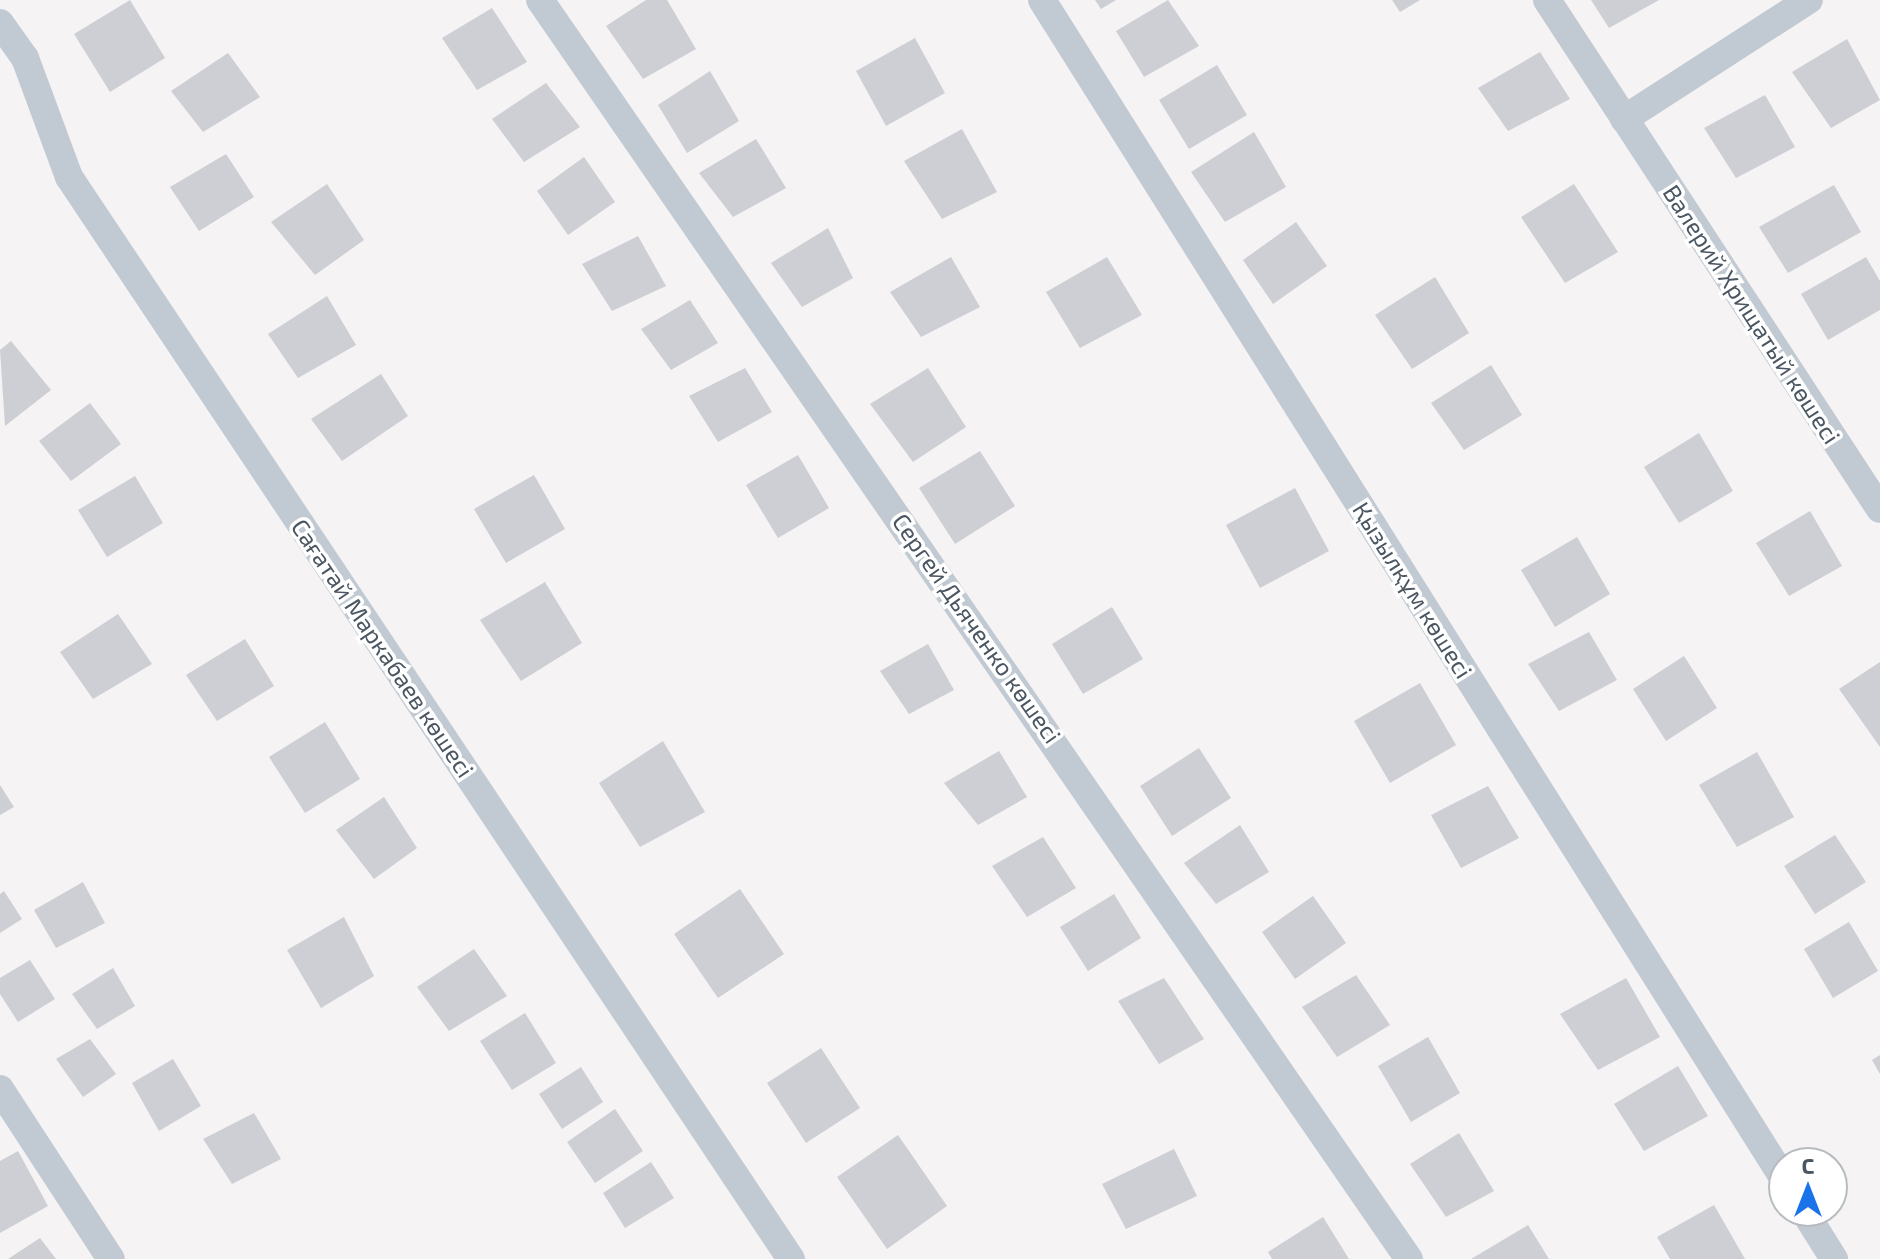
<!DOCTYPE html>
<html>
<head>
<meta charset="utf-8">
<style>
  body { margin:0 }
  #map { position:relative; width:1880px; height:1259px; overflow:hidden; background:#f5f3f3; font-family:"Exo 2",sans-serif }
  div>[style] { position:absolute }
  .building>* { inset:0; background:#cdcfd5 }
  .street>* { height:28px; margin:-14px; padding:0 14px; transform-origin:14px; border-radius:14px; background:#c1cad2 }
  span { translate:-50% -50%; white-space:nowrap; text-align:center; line-height:1.15; -webkit-text-stroke:7px #fff; paint-order:stroke }
  .street-label { font-size:24px; color:#4a5661 }
  .north { position:absolute; left:1768px; top:1147px; width:80px; height:80px; box-sizing:border-box; background:#fff; border:2px solid #b7bbc0; border-radius:50%; rotate:0deg; font-size:22px; font-weight:700; line-height:32px; text-align:center; color:#4a5661 }
  .north::after { content:''; display:block; margin:auto; width:28px; height:36px; background:#1a73e8; clip-path:polygon(50% 0,100% 100%,50% 72%,0 100%) }
</style>
</head>
<body>
<div id="map">
  <div class="building">
    <i style="clip-path:polygon(130px 0,165px 58px,110px 92px,74px 34px)"></i>
    <i style="clip-path:polygon(646px 0,667px 0,696px 49px,643px 79px,606px 26px)"></i>
    <i style="clip-path:polygon(1095px 0,1116px 0,1101px 9px)"></i>
    <i style="clip-path:polygon(1168px 0,1199px 46px,1144px 77px,1116px 31px)"></i>
    <i style="clip-path:polygon(1392px 0,1420px 0,1400px 12px)"></i>
    <i style="clip-path:polygon(1591px 0,1659px 0,1609px 28px)"></i>
    <i style="clip-path:polygon(492px 8px,527px 62px,477px 90px,442px 38px)"></i>
    <i style="clip-path:polygon(915px 38px,945px 93px,886px 126px,856px 71px)"></i>
    <i style="clip-path:polygon(1847px 39px,1880px 100px,1831px 128px,1792px 72px)"></i>
    <i style="clip-path:polygon(1540px 52px,1570px 99px,1508px 131px,1478px 88px)"></i>
    <i style="clip-path:polygon(228px 53px,260px 97px,203px 132px,171px 91px)"></i>
    <i style="clip-path:polygon(1217px 65px,1247px 115px,1189px 149px,1159px 100px)"></i>
    <i style="clip-path:polygon(710px 71px,739px 121px,687px 153px,658px 105px)"></i>
    <i style="clip-path:polygon(546px 83px,580px 127px,524px 162px,492px 119px)"></i>
    <i style="clip-path:polygon(1765px 95px,1795px 147px,1736px 178px,1704px 128px)"></i>
    <i style="clip-path:polygon(962px 129px,997px 192px,942px 219px,904px 161px)"></i>
    <i style="clip-path:polygon(1254px 132px,1286px 187px,1225px 222px,1191px 172px)"></i>
    <i style="clip-path:polygon(756px 139px,786px 188px,733px 217px,699px 173px)"></i>
    <i style="clip-path:polygon(226px 154px,254px 197px,199px 231px,170px 187px)"></i>
    <i style="clip-path:polygon(584px 157px,615px 202px,568px 235px,537px 191px)"></i>
    <i style="clip-path:polygon(327px 184px,364px 240px,315px 275px,271px 222px)"></i>
    <i style="clip-path:polygon(1574px 184px,1618px 252px,1565px 283px,1521px 217px)"></i>
    <i style="clip-path:polygon(1834px 185px,1861px 232px,1788px 273px,1759px 227px)"></i>
    <i style="clip-path:polygon(1296px 222px,1327px 266px,1273px 304px,1243px 260px)"></i>
    <i style="clip-path:polygon(828px 228px,853px 278px,802px 307px,771px 263px)"></i>
    <i style="clip-path:polygon(638px 236px,666px 286px,612px 311px,582px 264px)"></i>
    <i style="clip-path:polygon(951px 257px,980px 307px,921px 337px,890px 292px)"></i>
    <i style="clip-path:polygon(1107px 257px,1142px 315px,1080px 348px,1046px 292px)"></i>
    <i style="clip-path:polygon(1866px 257px,1880px 281px,1880px 310px,1828px 340px,1801px 294px)"></i>
    <i style="clip-path:polygon(1435px 277px,1469px 333px,1412px 369px,1375px 315px)"></i>
    <i style="clip-path:polygon(327px 296px,356px 345px,298px 378px,268px 334px)"></i>
    <i style="clip-path:polygon(690px 300px,718px 343px,671px 370px,641px 329px)"></i>
    <i style="clip-path:polygon(11px 341px,51px 390px,5px 426px,0 350px)"></i>
    <i style="clip-path:polygon(1491px 365px,1522px 415px,1464px 450px,1431px 403px)"></i>
    <i style="clip-path:polygon(745px 368px,772px 412px,718px 442px,689px 396px)"></i>
    <i style="clip-path:polygon(928px 368px,966px 427px,913px 462px,870px 404px)"></i>
    <i style="clip-path:polygon(381px 374px,408px 416px,342px 461px,311px 419px)"></i>
    <i style="clip-path:polygon(90px 403px,121px 444px,71px 481px,39px 441px)"></i>
    <i style="clip-path:polygon(1699px 433px,1733px 491px,1679px 523px,1644px 467px)"></i>
    <i style="clip-path:polygon(980px 451px,1015px 506px,955px 544px,919px 488px)"></i>
    <i style="clip-path:polygon(798px 455px,829px 508px,778px 538px,746px 485px)"></i>
    <i style="clip-path:polygon(534px 475px,565px 529px,506px 563px,474px 509px)"></i>
    <i style="clip-path:polygon(135px 476px,163px 523px,107px 557px,78px 510px)"></i>
    <i style="clip-path:polygon(1295px 488px,1329px 551px,1260px 588px,1226px 525px)"></i>
    <i style="clip-path:polygon(1810px 511px,1842px 566px,1789px 596px,1756px 543px)"></i>
    <i style="clip-path:polygon(1577px 537px,1610px 594px,1555px 627px,1521px 570px)"></i>
    <i style="clip-path:polygon(545px 582px,582px 643px,521px 681px,480px 620px)"></i>
    <i style="clip-path:polygon(1112px 607px,1143px 659px,1083px 694px,1052px 644px)"></i>
    <i style="clip-path:polygon(118px 614px,152px 664px,93px 699px,60px 652px)"></i>
    <i style="clip-path:polygon(1589px 632px,1617px 680px,1559px 711px,1528px 664px)"></i>
    <i style="clip-path:polygon(245px 639px,274px 686px,217px 721px,186px 675px)"></i>
    <i style="clip-path:polygon(928px 644px,954px 690px,909px 714px,880px 671px)"></i>
    <i style="clip-path:polygon(1684px 656px,1717px 708px,1666px 741px,1633px 689px)"></i>
    <i style="clip-path:polygon(1880px 662px,1880px 747px,1839px 689px)"></i>
    <i style="clip-path:polygon(1420px 683px,1456px 745px,1390px 783px,1354px 721px)"></i>
    <i style="clip-path:polygon(325px 722px,360px 779px,305px 813px,269px 757px)"></i>
    <i style="clip-path:polygon(663px 741px,705px 812px,640px 847px,599px 783px)"></i>
    <i style="clip-path:polygon(1199px 748px,1231px 798px,1172px 836px,1140px 786px)"></i>
    <i style="clip-path:polygon(999px 751px,1027px 797px,978px 825px,944px 783px)"></i>
    <i style="clip-path:polygon(1757px 752px,1794px 817px,1737px 847px,1699px 785px)"></i>
    <i style="clip-path:polygon(0 785px,14px 807px,0 815px)"></i>
    <i style="clip-path:polygon(1488px 786px,1519px 838px,1461px 868px,1431px 815px)"></i>
    <i style="clip-path:polygon(384px 797px,417px 848px,374px 879px,336px 830px)"></i>
    <i style="clip-path:polygon(1240px 825px,1269px 872px,1216px 904px,1184px 863px)"></i>
    <i style="clip-path:polygon(1835px 835px,1866px 882px,1815px 914px,1784px 866px)"></i>
    <i style="clip-path:polygon(1043px 837px,1076px 888px,1027px 917px,992px 866px)"></i>
    <i style="clip-path:polygon(83px 882px,105px 923px,56px 948px,34px 910px)"></i>
    <i style="clip-path:polygon(740px 889px,784px 954px,718px 998px,674px 934px)"></i>
    <i style="clip-path:polygon(4px 891px,22px 919px,0 933px,0 894px)"></i>
    <i style="clip-path:polygon(1114px 894px,1141px 938px,1088px 971px,1060px 927px)"></i>
    <i style="clip-path:polygon(1313px 896px,1346px 943px,1295px 979px,1262px 932px)"></i>
    <i style="clip-path:polygon(344px 917px,374px 976px,321px 1008px,287px 950px)"></i>
    <i style="clip-path:polygon(1849px 922px,1878px 971px,1833px 998px,1804px 949px)"></i>
    <i style="clip-path:polygon(474px 949px,507px 996px,449px 1031px,417px 987px)"></i>
    <i style="clip-path:polygon(30px 960px,55px 999px,18px 1022px,0 994px,0 978px)"></i>
    <i style="clip-path:polygon(113px 968px,135px 1006px,97px 1029px,72px 994px)"></i>
    <i style="clip-path:polygon(1356px 975px,1390px 1025px,1337px 1057px,1302px 1007px)"></i>
    <i style="clip-path:polygon(1164px 978px,1204px 1039px,1159px 1064px,1118px 1001px)"></i>
    <i style="clip-path:polygon(1626px 978px,1660px 1037px,1598px 1070px,1560px 1014px)"></i>
    <i style="clip-path:polygon(525px 1013px,556px 1063px,512px 1090px,480px 1041px)"></i>
    <i style="clip-path:polygon(1428px 1037px,1460px 1093px,1411px 1122px,1378px 1066px)"></i>
    <i style="clip-path:polygon(90px 1039px,116px 1074px,83px 1097px,56px 1059px)"></i>
    <i style="clip-path:polygon(821px 1048px,860px 1108px,806px 1143px,767px 1083px)"></i>
    <i style="clip-path:polygon(1880px 1055px,1880px 1074px,1872px 1060px)"></i>
    <i style="clip-path:polygon(173px 1059px,201px 1106px,159px 1131px,132px 1083px)"></i>
    <i style="clip-path:polygon(1678px 1066px,1708px 1116px,1644px 1151px,1614px 1104px)"></i>
    <i style="clip-path:polygon(581px 1067px,603px 1102px,562px 1129px,539px 1094px)"></i>
    <i style="clip-path:polygon(615px 1109px,643px 1151px,595px 1183px,567px 1142px)"></i>
    <i style="clip-path:polygon(254px 1113px,281px 1159px,232px 1184px,203px 1139px)"></i>
    <i style="clip-path:polygon(1459px 1133px,1494px 1191px,1446px 1217px,1410px 1164px)"></i>
    <i style="clip-path:polygon(898px 1135px,947px 1206px,887px 1249px,837px 1177px)"></i>
    <i style="clip-path:polygon(1174px 1149px,1197px 1196px,1126px 1229px,1102px 1184px)"></i>
    <i style="clip-path:polygon(18px 1151px,48px 1206px,0 1233px,0 1161px)"></i>
    <i style="clip-path:polygon(651px 1162px,674px 1198px,625px 1228px,603px 1193px)"></i>
    <i style="clip-path:polygon(1714px 1205px,1745px 1259px,1670px 1259px,1657px 1237px)"></i>
    <i style="clip-path:polygon(1323px 1217px,1349px 1259px,1272px 1259px,1268px 1252px)"></i>
    <i style="clip-path:polygon(1528px 1225px,1549px 1259px,1471px 1259px)"></i>
    <i style="clip-path:polygon(40px 1238px,56px 1259px,8px 1259px)"></i>
  </div>
  <div class="street">
    <i style="left:540px;top:0;width:1530px;rotate:55.39deg"></i>
    <i style="left:1042px;top:0;width:1393px;rotate:57.82deg"></i>
    <i style="left:1547px;top:0;width:608px;rotate:56.81deg"></i>
    <i style="left:0;top:23px;width:43px;rotate:54.5deg"></i>
    <i style="left:25px;top:58px;width:127px;rotate:69.7deg"></i>
    <i style="left:69px;top:177px;width:1301px;rotate:56.29deg"></i>
    <i style="left:1624px;top:119px;width:220px;rotate:-32.8deg"></i>
    <i style="left:0;top:1089px;width:203px;rotate:56.9deg"></i>
    <i style="left:1804px;top:1211px;width:57px;rotate:58deg"></i>
  </div>
  <div class="street-label">
    <span style="left:1752px;top:314px;rotate:57deg">Валерий Хрищатый көшесі</span>
    <span style="left:1413px;top:590px;rotate:58deg">Қызылқұм көшесі</span>
    <span style="left:977px;top:628px;rotate:55deg">Сергей Дьяченко көшесі</span>
    <span style="left:383px;top:648px;rotate:56deg">Сағатай Маркабаев көшесі</span>
  </div>
  <div class="north">С</div>
</div>
</body>
</html>
